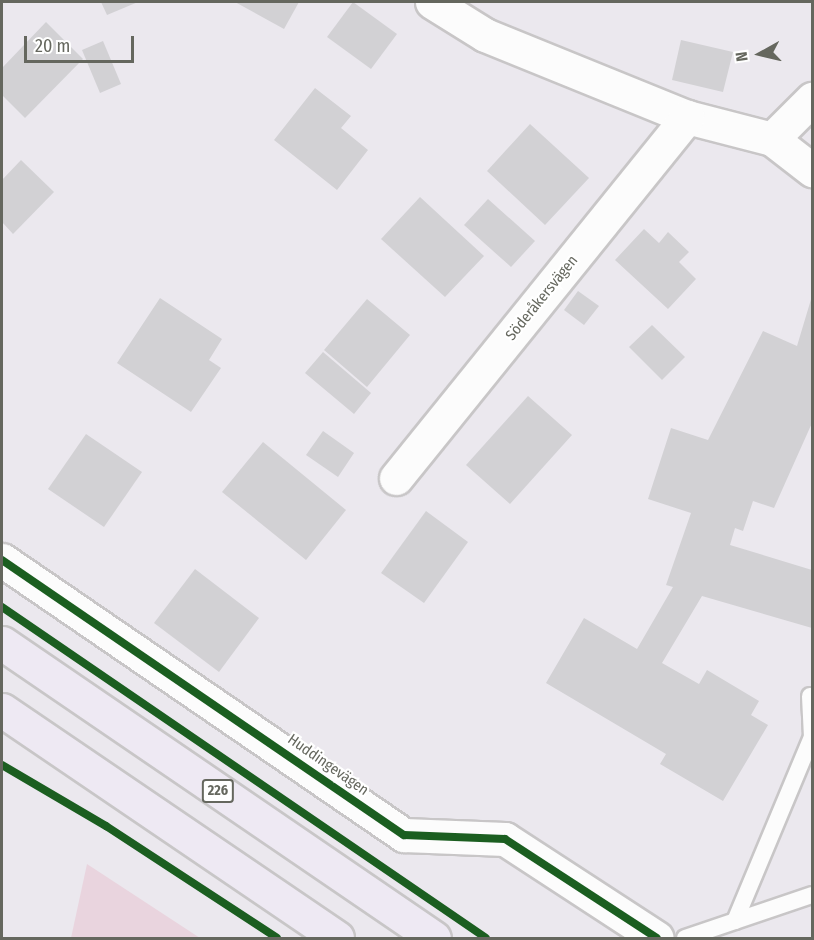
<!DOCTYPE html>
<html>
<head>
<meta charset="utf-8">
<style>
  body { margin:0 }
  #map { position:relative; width:814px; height:940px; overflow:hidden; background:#ebe8ee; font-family:"Fira Sans Condensed",sans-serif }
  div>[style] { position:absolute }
  .green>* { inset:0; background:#e9d4de }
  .building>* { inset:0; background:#d2d1d4 }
  .roads { filter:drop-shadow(2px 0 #c8c6c7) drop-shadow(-2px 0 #c8c6c7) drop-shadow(0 2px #c8c6c7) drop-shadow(0 -2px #c8c6c7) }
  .lane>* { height:16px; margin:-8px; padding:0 8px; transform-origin:8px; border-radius:8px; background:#fcfcfc }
  .street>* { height:33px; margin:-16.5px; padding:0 16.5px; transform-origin:16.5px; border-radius:16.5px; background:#fcfcfc }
  .primary>* { height:33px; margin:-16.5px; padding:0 16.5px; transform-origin:16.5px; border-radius:16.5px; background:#eee9f3 }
  .cycleway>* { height:8px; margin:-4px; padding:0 4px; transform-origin:4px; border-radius:4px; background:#1b5e20 }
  span { translate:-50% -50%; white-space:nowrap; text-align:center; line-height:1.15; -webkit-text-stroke:4.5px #fff; paint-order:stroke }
  .shield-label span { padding:2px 4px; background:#fff; border:2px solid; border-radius:4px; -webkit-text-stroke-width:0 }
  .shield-label { font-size:14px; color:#65675e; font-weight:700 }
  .street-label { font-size:15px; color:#65675e }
  .frame { position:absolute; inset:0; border:3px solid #65675e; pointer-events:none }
  .north { position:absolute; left:730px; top:24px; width:60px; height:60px; -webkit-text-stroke:4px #fff; paint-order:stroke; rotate:262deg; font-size:16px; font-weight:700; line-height:24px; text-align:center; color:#65675e }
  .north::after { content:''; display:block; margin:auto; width:21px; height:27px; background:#65675e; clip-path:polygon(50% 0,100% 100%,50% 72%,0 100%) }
  .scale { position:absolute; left:24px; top:36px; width:110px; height:27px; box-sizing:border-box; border:3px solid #65675e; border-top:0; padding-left:8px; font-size:18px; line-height:21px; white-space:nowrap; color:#65675e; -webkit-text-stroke:4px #fff; paint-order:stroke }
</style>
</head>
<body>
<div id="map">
  <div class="green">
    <i style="clip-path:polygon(87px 864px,200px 938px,71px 938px)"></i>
  </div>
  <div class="building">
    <i style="clip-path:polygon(101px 2px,138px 2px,107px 15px)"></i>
    <i style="clip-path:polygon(235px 2px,299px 2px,284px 29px)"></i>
    <i style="clip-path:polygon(353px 2px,397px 34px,371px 69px,327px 37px)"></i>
    <i style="clip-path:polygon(46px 22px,83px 59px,25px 118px,2px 95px,2px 68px)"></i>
    <i style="clip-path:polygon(681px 40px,733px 52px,723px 92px,672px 80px)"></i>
    <i style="clip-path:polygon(103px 41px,121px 84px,100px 93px,82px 50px)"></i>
    <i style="clip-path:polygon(315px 88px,351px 116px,341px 128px,368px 150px,337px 190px,274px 140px)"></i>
    <i style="clip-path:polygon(530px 124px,589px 178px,545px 225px,487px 171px)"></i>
    <i style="clip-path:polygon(21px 160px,54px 192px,13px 234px,2px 222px,2px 180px)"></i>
    <i style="clip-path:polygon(420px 197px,484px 256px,445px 297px,381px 239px)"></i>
    <i style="clip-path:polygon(488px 199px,535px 241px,511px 267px,464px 225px)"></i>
    <i style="clip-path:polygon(644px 229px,659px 243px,668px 232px,689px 252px,679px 262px,696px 279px,668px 309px,615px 260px)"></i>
    <i style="clip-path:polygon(578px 291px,599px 306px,584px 325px,564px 310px)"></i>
    <i style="clip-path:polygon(812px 296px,812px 423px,774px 508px,753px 501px,743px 531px,735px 528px,730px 545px,812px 570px,812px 628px,702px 596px,662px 663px,699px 684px,707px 670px,759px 701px,751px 715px,768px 725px,723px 801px,660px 764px,666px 754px,546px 683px,584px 618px,637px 649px,673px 587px,666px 585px,691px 513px,648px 499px,671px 428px,708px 440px,763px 331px,797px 346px)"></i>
    <i style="clip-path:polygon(160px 298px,222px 339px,209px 360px,221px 368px,191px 412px,117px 363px)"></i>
    <i style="clip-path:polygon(367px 299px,410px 335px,367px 387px,324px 350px)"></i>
    <i style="clip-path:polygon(652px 325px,685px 357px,662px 380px,629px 347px)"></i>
    <i style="clip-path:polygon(323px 352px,371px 393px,354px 414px,305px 373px)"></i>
    <i style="clip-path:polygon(528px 396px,572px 435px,510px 504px,466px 465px)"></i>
    <i style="clip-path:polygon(323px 431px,354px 453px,338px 477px,306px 455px)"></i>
    <i style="clip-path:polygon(86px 434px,142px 472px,104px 527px,48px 489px)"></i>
    <i style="clip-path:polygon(263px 442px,346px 510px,306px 560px,222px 492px)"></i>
    <i style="clip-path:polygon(426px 511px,468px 542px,424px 603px,381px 573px)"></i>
    <i style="clip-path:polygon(195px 569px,259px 618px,219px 672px,154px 623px)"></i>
  </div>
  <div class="roads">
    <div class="lane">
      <i style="left:735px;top:921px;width:199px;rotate:-67.3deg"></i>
      <i style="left:812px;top:737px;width:41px;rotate:-92.8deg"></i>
      <i style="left:685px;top:938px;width:134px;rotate:-18.7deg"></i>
    </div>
    <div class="street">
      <i style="left:432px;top:2px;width:62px;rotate:31.9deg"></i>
      <i style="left:485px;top:35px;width:218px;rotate:22.1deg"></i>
      <i style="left:687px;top:117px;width:88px;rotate:14.5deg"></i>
      <i style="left:772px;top:139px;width:57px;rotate:-45deg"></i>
      <i style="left:772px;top:139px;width:51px;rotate:37.8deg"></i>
      <i style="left:396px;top:478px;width:464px;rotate:-51.1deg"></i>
      <i style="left:2px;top:560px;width:487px;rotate:34.4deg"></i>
      <i style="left:404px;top:835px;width:101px;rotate:2.3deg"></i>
      <i style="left:505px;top:839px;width:181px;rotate:33.1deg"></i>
    </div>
    <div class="primary">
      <i style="left:2px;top:643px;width:523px;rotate:34.33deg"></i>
      <i style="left:2px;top:710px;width:405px;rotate:34.2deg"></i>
    </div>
  </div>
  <div class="cycleway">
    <i style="left:2px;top:560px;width:487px;rotate:34.4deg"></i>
    <i style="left:404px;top:835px;width:101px;rotate:2.3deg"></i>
    <i style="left:505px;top:839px;width:181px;rotate:33.1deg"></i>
    <i style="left:2px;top:607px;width:586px;rotate:34.37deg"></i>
    <i style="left:2px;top:765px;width:121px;rotate:30.4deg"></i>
    <i style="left:106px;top:826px;width:204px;rotate:33.2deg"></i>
  </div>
  <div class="shield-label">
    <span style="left:218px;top:791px">226</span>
  </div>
  <div class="street-label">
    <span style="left:542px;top:298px;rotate:-51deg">Söderåkersvägen</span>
    <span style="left:328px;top:765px;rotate:35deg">Huddingevägen</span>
  </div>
  <div class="frame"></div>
  <div class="north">N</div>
  <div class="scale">20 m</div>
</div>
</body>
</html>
